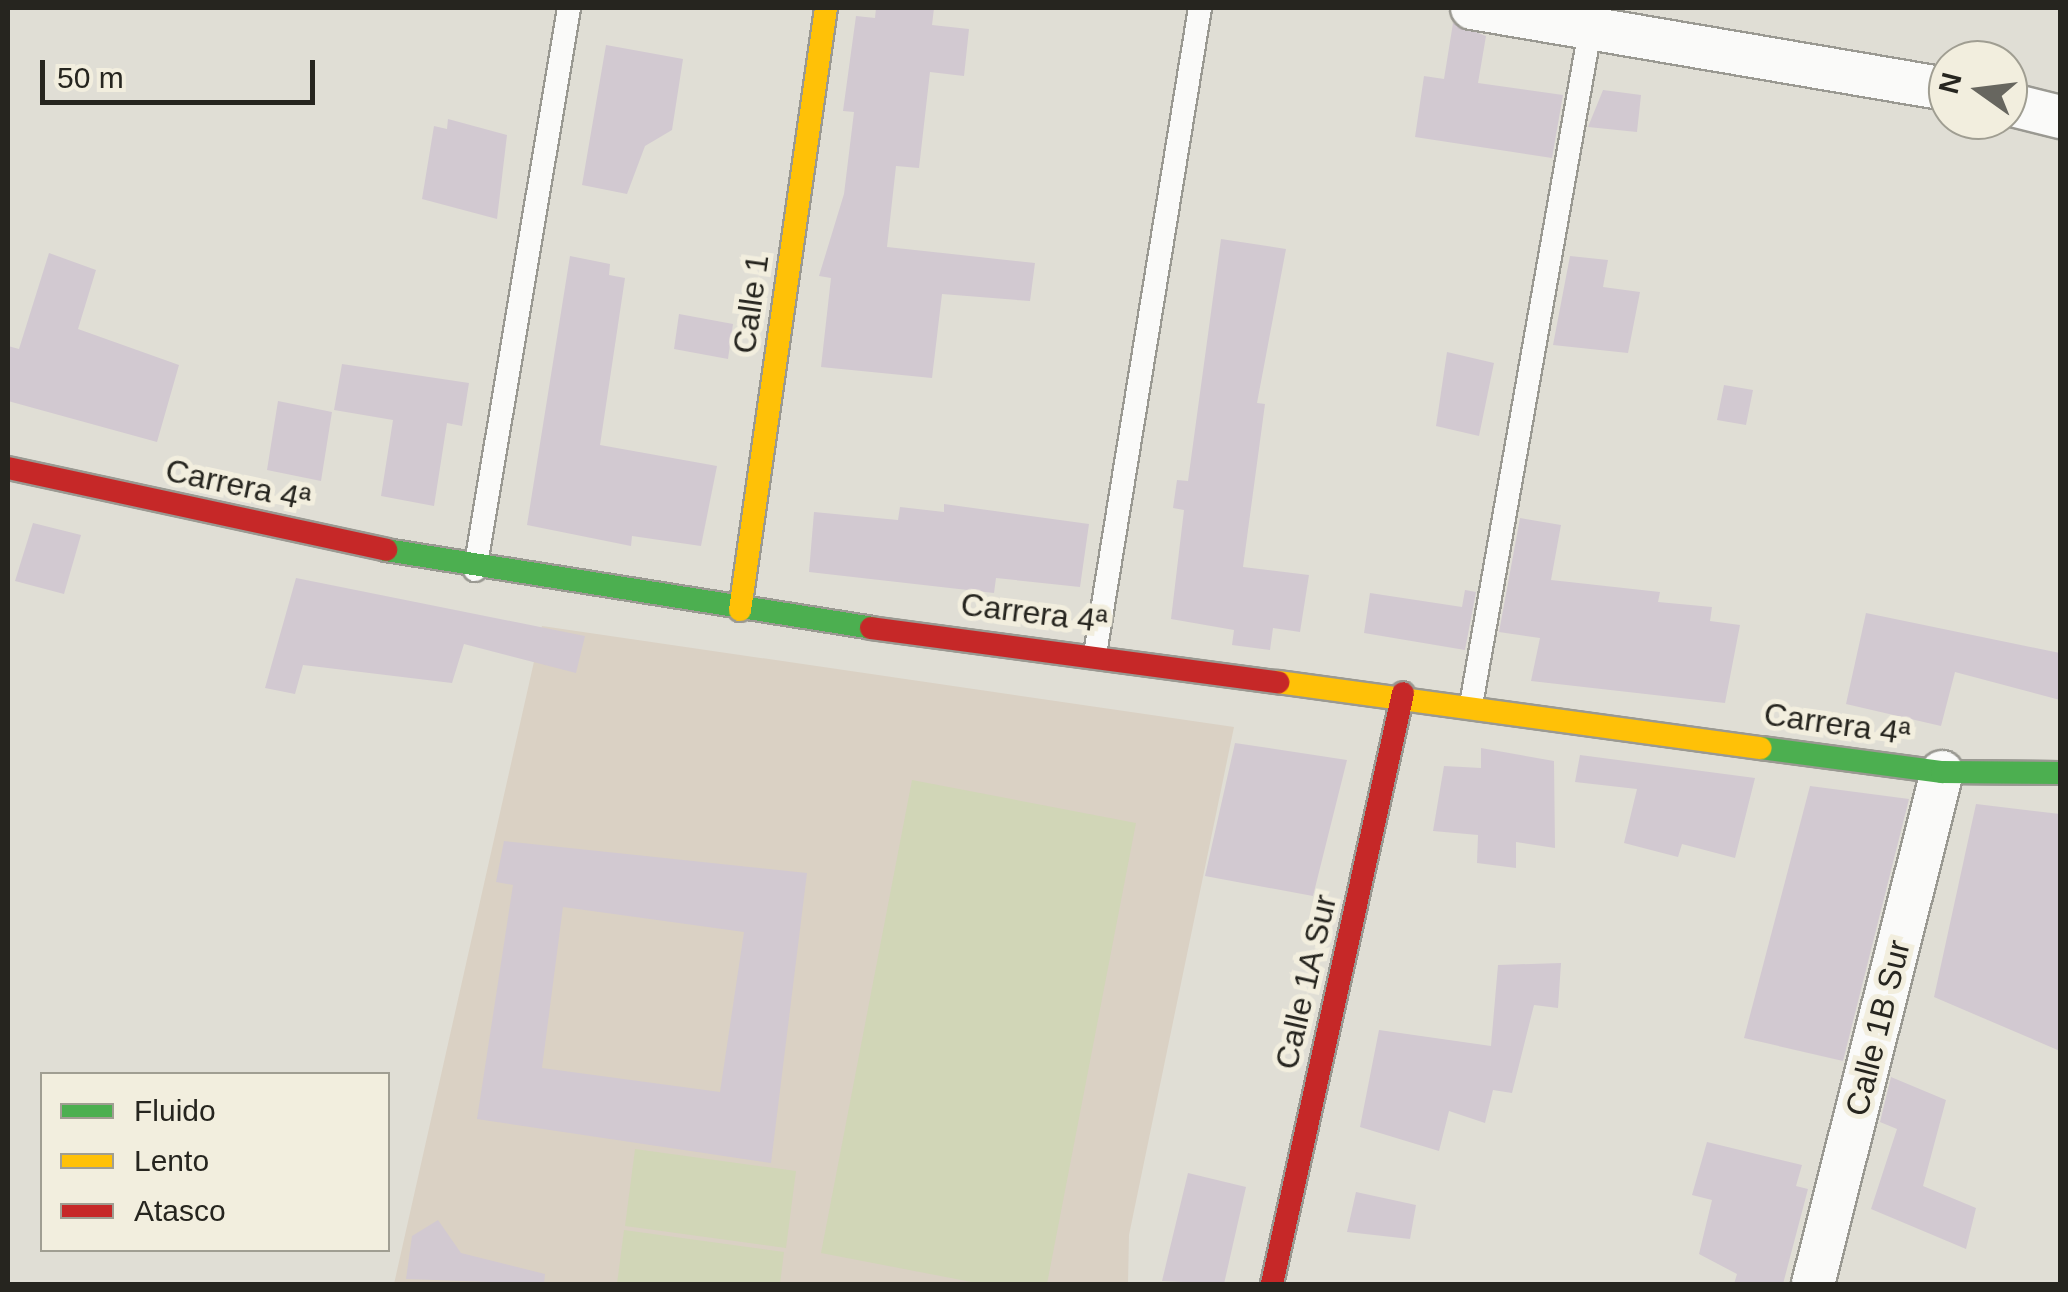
<!DOCTYPE html>
<html>
<head>
<meta charset="utf-8">
<style>
  body { margin:0 }
  #map { position:relative; width:2068px; height:1292px; overflow:hidden; background:#e0ded5; font-family:Helvetica,sans-serif }
  div>[style] { position:absolute }
  .education>* { inset:0; background:#dad1c4 }
  .green>* { inset:0; background:#d1d6b7 }
  .building>* { inset:0; background:#d2c9d1 }
  .roads { filter:drop-shadow(2px 0 #9a9992) drop-shadow(-2px 0 #9a9992) drop-shadow(0 2px #9a9992) drop-shadow(0 -2px #9a9992) }
  .lane>* { height:22px; margin:-11px; padding:0 11px; transform-origin:11px; border-radius:11px; background:#fafaf9 }
  .street>* { height:42px; margin:-21px; padding:0 21px; transform-origin:21px; border-radius:21px; background:#fafaf9 }
  .fast>* { height:22px; margin:-11px; padding:0 11px; transform-origin:11px; border-radius:11px; background:#4caf50 }
  .slow>* { height:22px; margin:-11px; padding:0 11px; transform-origin:11px; border-radius:11px; background:#ffc107 }
  .jam>* { height:22px; margin:-11px; padding:0 11px; transform-origin:11px; border-radius:11px; background:#c62828 }
  span { translate:-50% -50%; white-space:nowrap; text-align:center; line-height:1.15; -webkit-text-stroke:10px #f2eede; paint-order:stroke }
  .street-label { font-size:32px; color:#26251f }
  .frame { position:absolute; inset:0; border:10px solid #26251f; pointer-events:none }
  .legend { position:absolute; left:40px; top:1072px; width:350px; height:180px; box-sizing:border-box; background:#f2eede; border:2px solid #a09e92; margin:0; padding:12px 18px; list-style:none; font-size:30px; color:#26251f }
  .legend li { display:flex; align-items:center; gap:20px; height:50px }
  .legend b { width:50px; border:2px solid #a09e92 }
  .north { position:absolute; left:1928px; top:40px; width:100px; height:100px; box-sizing:border-box; background:#f2eede; border:2px solid #a09e92; border-radius:50%; rotate:284deg; font-size:28px; font-weight:700; line-height:40px; text-align:center; color:#26251f }
  .north::after { content:''; display:block; margin:auto; width:35px; height:45px; background:#67665f; clip-path:polygon(50% 0,100% 100%,50% 72%,0 100%) }
  .scale { position:absolute; left:40px; top:60px; width:275px; height:45px; box-sizing:border-box; border:5px solid #26251f; border-top:0; padding-left:12px; font-size:30px; line-height:35px; white-space:nowrap; color:#26251f; -webkit-text-stroke:8px #f2eede; paint-order:stroke }
</style>
</head>
<body>
<div id="map">
  <div class="education">
    <i style="clip-path:polygon(542px 626px,1234px 727px,1129px 1235px,1128px 1284px,394px 1284px)"></i>
  </div>
  <div class="green">
    <i style="clip-path:polygon(912px 780px,1136px 823px,1047px 1284px,982px 1284px,821px 1253px)"></i>
    <i style="clip-path:polygon(635px 1149px,796px 1171px,786px 1248px,625px 1226px)"></i>
    <i style="clip-path:polygon(624px 1230px,784px 1252px,780px 1284px,617px 1284px)"></i>
  </div>
  <div class="building">
    <i style="clip-path:polygon(876px 8px,934px 8px,932px 25px,969px 29px,964px 76px,930px 72px,919px 168px,896px 166px,887px 247px,1035px 263px,1030px 301px,942px 294px,932px 378px,821px 367px,831px 278px,819px 276px,844px 194px,854px 112px,843px 111px,856px 16px,875px 18px)"></i>
    <i style="clip-path:polygon(1453px 23px,1486px 36px,1478px 83px,1563px 95px,1552px 158px,1415px 137px,1424px 76px,1444px 79px)"></i>
    <i style="clip-path:polygon(606px 45px,683px 59px,672px 130px,645px 146px,627px 194px,582px 185px)"></i>
    <i style="clip-path:polygon(1603px 90px,1641px 95px,1637px 132px,1588px 127px)"></i>
    <i style="clip-path:polygon(448px 119px,507px 135px,497px 219px,422px 199px,434px 126px,447px 129px)"></i>
    <i style="clip-path:polygon(1221px 239px,1286px 249px,1257px 403px,1265px 404px,1243px 567px,1309px 575px,1300px 632px,1273px 628px,1270px 650px,1232px 645px,1234px 630px,1171px 619px,1184px 510px,1173px 508px,1177px 480px,1188px 481px)"></i>
    <i style="clip-path:polygon(49px 253px,96px 270px,78px 329px,179px 365px,157px 442px,8px 401px,8px 346px,19px 349px)"></i>
    <i style="clip-path:polygon(570px 256px,610px 264px,609px 275px,625px 278px,600px 445px,717px 466px,701px 546px,632px 536px,631px 546px,527px 525px)"></i>
    <i style="clip-path:polygon(1570px 256px,1608px 260px,1603px 287px,1640px 292px,1628px 353px,1553px 345px)"></i>
    <i style="clip-path:polygon(679px 314px,733px 324px,728px 359px,674px 349px)"></i>
    <i style="clip-path:polygon(1447px 352px,1494px 363px,1479px 436px,1436px 426px)"></i>
    <i style="clip-path:polygon(342px 364px,469px 383px,462px 426px,447px 423px,434px 506px,381px 496px,393px 420px,334px 410px)"></i>
    <i style="clip-path:polygon(1724px 385px,1753px 390px,1746px 425px,1717px 420px)"></i>
    <i style="clip-path:polygon(278px 401px,332px 412px,321px 481px,267px 470px)"></i>
    <i style="clip-path:polygon(944px 504px,1089px 524px,1080px 587px,996px 578px,994px 593px,809px 572px,814px 512px,898px 520px,900px 507px,944px 512px)"></i>
    <i style="clip-path:polygon(1520px 518px,1561px 525px,1551px 580px,1660px 592px,1658px 602px,1712px 607px,1710px 621px,1740px 625px,1725px 703px,1531px 681px,1540px 638px,1499px 632px)"></i>
    <i style="clip-path:polygon(33px 523px,81px 535px,64px 594px,15px 581px)"></i>
    <i style="clip-path:polygon(296px 578px,585px 636px,576px 673px,464px 644px,452px 683px,303px 665px,295px 694px,265px 688px)"></i>
    <i style="clip-path:polygon(1465px 590px,1476px 592px,1465px 650px,1364px 633px,1370px 593px,1462px 607px)"></i>
    <i style="clip-path:polygon(1866px 613px,2060px 653px,2060px 700px,1955px 672px,1941px 726px,1846px 704px)"></i>
    <i style="clip-path:polygon(1235px 743px,1347px 760px,1313px 896px,1205px 876px)"></i>
    <i style="clip-path:polygon(1481px 748px,1554px 761px,1555px 848px,1516px 842px,1516px 868px,1477px 863px,1478px 835px,1433px 831px,1444px 766px,1481px 768px)"></i>
    <i style="clip-path:polygon(1580px 755px,1755px 778px,1735px 858px,1682px 844px,1678px 857px,1624px 843px,1637px 789px,1575px 782px)"></i>
    <i style="clip-path:polygon(1810px 786px,1909px 799px,1843px 1061px,1744px 1038px)"></i>
    <i style="clip-path:polygon(1976px 804px,2060px 814px,2060px 1051px,1934px 997px)"></i>
    <i style="clip-path:polygon(evenodd,504px 841px,807px 873px,771px 1163px,477px 1119px,513px 885px,496px 882px,504px 841px,563px 907px,744px 932px,720px 1092px,542px 1068px,563px 907px)"></i>
    <i style="clip-path:polygon(1561px 963px,1558px 1008px,1534px 1005px,1512px 1093px,1493px 1090px,1485px 1123px,1449px 1111px,1439px 1151px,1360px 1127px,1379px 1030px,1491px 1046px,1498px 965px)"></i>
    <i style="clip-path:polygon(1891px 1077px,1946px 1100px,1923px 1186px,1976px 1208px,1966px 1249px,1871px 1209px,1897px 1129px,1880px 1122px)"></i>
    <i style="clip-path:polygon(1707px 1142px,1802px 1165px,1796px 1186px,1808px 1189px,1783px 1284px,1734px 1284px,1737px 1274px,1699px 1254px,1712px 1200px,1692px 1195px)"></i>
    <i style="clip-path:polygon(1188px 1173px,1246px 1187px,1224px 1284px,1162px 1281px)"></i>
    <i style="clip-path:polygon(1356px 1192px,1416px 1205px,1410px 1239px,1347px 1232px)"></i>
    <i style="clip-path:polygon(438px 1220px,461px 1253px,545px 1274px,544px 1284px,406px 1279px,412px 1236px)"></i>
  </div>
  <div class="roads">
    <div class="lane">
      <i style="left:475px;top:570px;width:570px;rotate:-80.5deg"></i>
      <i style="left:1095px;top:654px;width:654px;rotate:-80.77deg"></i>
      <i style="left:1471px;top:705px;width:697px;rotate:-80deg"></i>
    </div>
    <div class="street">
      <i style="left:1472px;top:8px;width:483px;rotate:9.7deg"></i>
      <i style="left:2008px;top:104px;width:54px;rotate:14deg"></i>
      <i style="left:1813px;top:1284px;width:528px;rotate:-75.86deg"></i>
    </div>
    <div class="fast">
      <i style="left:386px;top:550px;width:491px;rotate:9.1deg"></i>
      <i style="left:1761px;top:748px;width:183px;rotate:7.6deg"></i>
      <i style="left:1942px;top:772px;width:118px;rotate:0.5deg"></i>
    </div>
    <div class="slow">
      <i style="left:740px;top:610px;width:608px;rotate:-81.87deg"></i>
      <i style="left:1278px;top:682px;width:487px;rotate:7.8deg"></i>
    </div>
    <div class="jam">
      <i style="left:8px;top:468px;width:387px;rotate:12.2deg"></i>
      <i style="left:871px;top:628px;width:411px;rotate:7.6deg"></i>
      <i style="left:1272px;top:1284px;width:605px;rotate:-77.5deg"></i>
    </div>
  </div>
  <div class="street-label">
    <span style="left:751px;top:304px;rotate:-82deg">Calle 1</span>
    <span style="left:238px;top:485px;rotate:12deg">Carrera 4ª</span>
    <span style="left:1034px;top:613px;rotate:7deg">Carrera 4ª</span>
    <span style="left:1837px;top:724px;rotate:8deg">Carrera 4ª</span>
    <span style="left:1306px;top:982px;rotate:-77deg">Calle 1A Sur</span>
    <span style="left:1878px;top:1028px;rotate:-76deg">Calle 1B Sur</span>
  </div>
  <div class="frame"></div>
  <ul class="legend">
  <li><b style="height:12px;background:#4caf50"></b>Fluido</li>
  <li><b style="height:12px;background:#ffc107"></b>Lento</li>
  <li><b style="height:12px;background:#c62828"></b>Atasco</li>
  </ul>
  <div class="north">N</div>
  <div class="scale">50 m</div>
</div>
</body>
</html>
